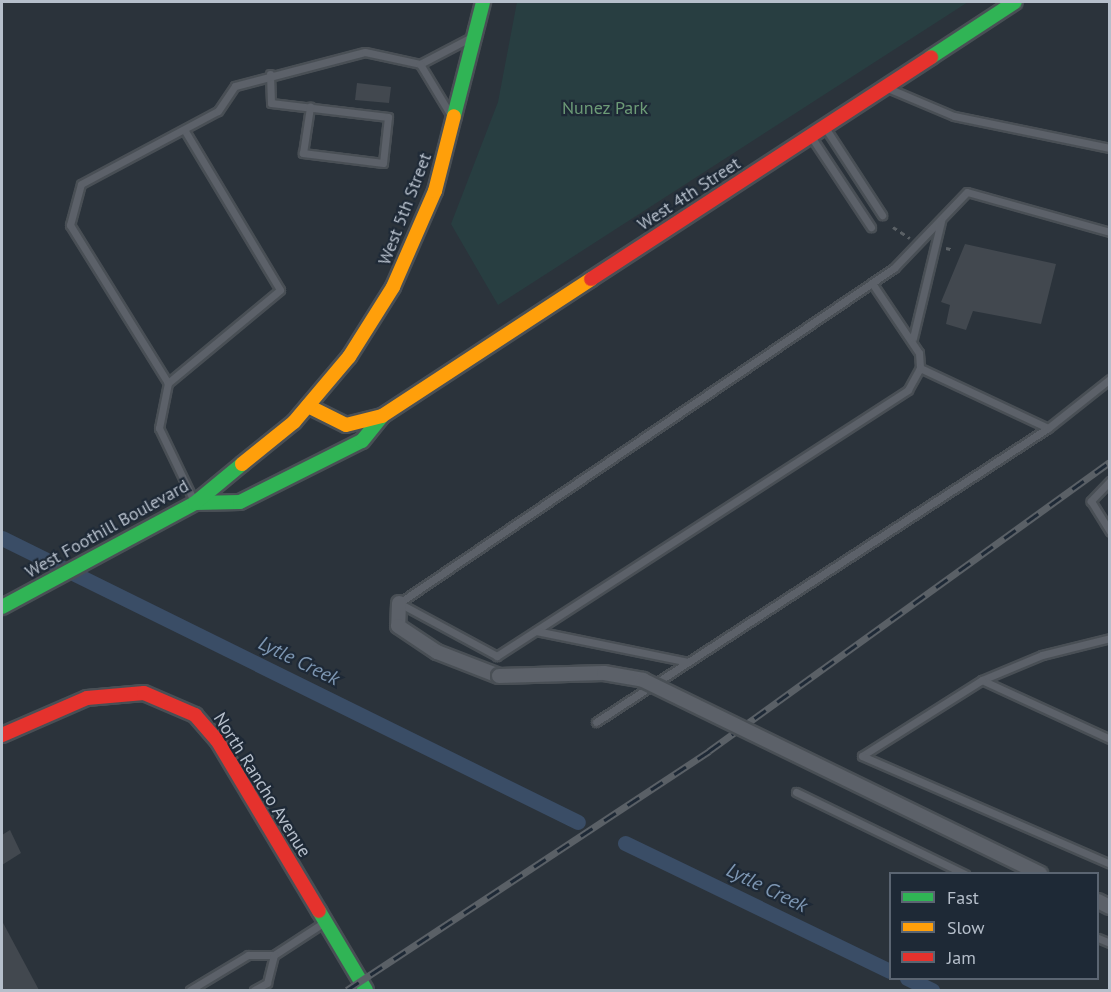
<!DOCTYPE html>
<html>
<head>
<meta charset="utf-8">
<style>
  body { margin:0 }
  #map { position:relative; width:1111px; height:992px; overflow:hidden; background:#2b333b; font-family:"PT Sans",sans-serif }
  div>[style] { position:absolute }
  .green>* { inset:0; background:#283e41 }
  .canal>* { height:15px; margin:-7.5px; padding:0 7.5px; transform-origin:7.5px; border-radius:7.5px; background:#3a4d66 }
  .building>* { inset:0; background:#42484f }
  .path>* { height:3px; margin-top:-1.5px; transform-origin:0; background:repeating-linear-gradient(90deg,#5a6065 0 4.5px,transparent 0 9px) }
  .roads { filter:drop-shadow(2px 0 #494f55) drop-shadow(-2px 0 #494f55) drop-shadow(0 2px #494f55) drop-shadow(0 -2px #494f55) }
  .lane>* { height:7px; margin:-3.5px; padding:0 3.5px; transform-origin:3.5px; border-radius:3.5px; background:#5c6169 }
  .street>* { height:14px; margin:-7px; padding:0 7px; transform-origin:7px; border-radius:7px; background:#5c6169 }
  .fast>* { height:14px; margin:-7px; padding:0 7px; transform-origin:7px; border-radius:7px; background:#30b455 }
  .slow>* { height:14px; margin:-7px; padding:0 7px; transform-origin:7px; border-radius:7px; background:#ff9f0a }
  .jam>* { height:14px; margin:-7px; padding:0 7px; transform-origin:7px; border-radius:7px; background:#e5322d }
  .rail>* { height:7px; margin-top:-3.5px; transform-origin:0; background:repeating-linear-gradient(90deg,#1e2936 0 14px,#5a6066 0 28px); box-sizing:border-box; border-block:2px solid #5a6066 }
  .bridges { filter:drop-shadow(2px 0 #494f55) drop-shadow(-2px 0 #494f55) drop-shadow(0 2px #494f55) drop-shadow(0 -2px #494f55) }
  .street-bridge>* { height:14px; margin:-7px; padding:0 7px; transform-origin:7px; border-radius:7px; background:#5c6169 }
  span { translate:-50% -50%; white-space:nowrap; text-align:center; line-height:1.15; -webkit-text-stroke:4.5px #1e2936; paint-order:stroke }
  .park-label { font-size:18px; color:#6d9c77 }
  .street-label { font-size:18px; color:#b6bfcb }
  .water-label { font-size:20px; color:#7d96b2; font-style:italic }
  .frame { position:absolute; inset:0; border:3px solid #b6bfcb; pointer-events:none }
  .legend { position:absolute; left:889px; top:872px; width:210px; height:108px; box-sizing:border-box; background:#1e2936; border:2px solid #5b6572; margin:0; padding:8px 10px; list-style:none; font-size:18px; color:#b6bfcb }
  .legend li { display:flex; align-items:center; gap:12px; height:30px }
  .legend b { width:30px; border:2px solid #5b6572 }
</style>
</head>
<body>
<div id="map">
  <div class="green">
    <i style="clip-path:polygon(517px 2px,968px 2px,498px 305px,451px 224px,498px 102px)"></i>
  </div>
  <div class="canal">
    <i style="left:2px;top:538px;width:642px;rotate:26.25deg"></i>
    <i style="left:625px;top:843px;width:294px;rotate:25.8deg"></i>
    <i style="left:907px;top:978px;width:28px;rotate:26deg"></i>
  </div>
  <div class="building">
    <i style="clip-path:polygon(357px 83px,391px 87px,389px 103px,355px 100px)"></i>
    <i style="clip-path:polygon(965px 244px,1056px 264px,1041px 324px,973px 311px,966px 330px,946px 324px,950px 305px,941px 302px)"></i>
    <i style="clip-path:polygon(10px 830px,21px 853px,2px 865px,2px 835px)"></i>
    <i style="clip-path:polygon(2px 921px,39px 990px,2px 990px)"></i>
  </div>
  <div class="path">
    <i style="left:893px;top:227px;width:20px;rotate:33deg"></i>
    <i style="left:946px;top:248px;width:9px;rotate:13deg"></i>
  </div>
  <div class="roads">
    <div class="lane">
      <i style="left:420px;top:64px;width:54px;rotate:-27.5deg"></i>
      <i style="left:270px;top:74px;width:29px;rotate:88deg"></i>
      <i style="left:271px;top:103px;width:118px;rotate:6.8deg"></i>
      <i style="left:388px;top:117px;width:46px;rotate:96.2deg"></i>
      <i style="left:383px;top:163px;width:81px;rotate:-172.9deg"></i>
      <i style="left:303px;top:153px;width:47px;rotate:-81.3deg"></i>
      <i style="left:890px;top:89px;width:69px;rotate:22.9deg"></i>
      <i style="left:954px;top:116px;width:159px;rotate:11.6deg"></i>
      <i style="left:826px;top:129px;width:103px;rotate:56.9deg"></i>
      <i style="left:185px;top:131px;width:185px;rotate:59.1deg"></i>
      <i style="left:280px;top:290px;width:146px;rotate:140.3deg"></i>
      <i style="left:168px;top:383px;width:186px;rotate:-121.8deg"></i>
      <i style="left:70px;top:225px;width:42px;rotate:-75deg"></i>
      <i style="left:81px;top:184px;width:155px;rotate:-28.1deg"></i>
      <i style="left:218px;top:111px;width:30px;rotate:-56deg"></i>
      <i style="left:235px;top:86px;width:134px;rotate:-14.7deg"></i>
      <i style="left:365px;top:52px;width:56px;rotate:12.3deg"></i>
      <i style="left:420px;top:64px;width:56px;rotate:58.9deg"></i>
      <i style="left:812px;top:138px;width:107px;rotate:56.5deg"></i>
      <i style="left:872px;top:283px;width:84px;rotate:56.1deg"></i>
      <i style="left:919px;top:353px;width:15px;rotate:86deg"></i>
      <i style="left:920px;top:368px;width:25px;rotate:119deg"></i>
      <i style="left:908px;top:390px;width:490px;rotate:147.1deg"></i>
      <i style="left:497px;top:656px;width:111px;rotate:-151.6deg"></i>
      <i style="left:399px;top:603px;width:598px;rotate:-34.09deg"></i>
      <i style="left:894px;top:268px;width:105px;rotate:-46.2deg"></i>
      <i style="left:967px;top:192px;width:148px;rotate:15.6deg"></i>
      <i style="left:913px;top:338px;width:120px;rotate:-76.5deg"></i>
      <i style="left:920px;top:368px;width:141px;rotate:25.1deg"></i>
      <i style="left:168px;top:383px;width:46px;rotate:101.3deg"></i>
      <i style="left:159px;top:428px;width:81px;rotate:64.4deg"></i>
      <i style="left:1110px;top:481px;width:28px;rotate:134deg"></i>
      <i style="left:1091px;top:501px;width:36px;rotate:58deg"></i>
      <i style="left:536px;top:631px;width:155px;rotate:11.5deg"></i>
      <i style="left:982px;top:680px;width:65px;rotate:-22.6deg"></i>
      <i style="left:1042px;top:655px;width:70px;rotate:-14deg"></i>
      <i style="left:596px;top:722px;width:539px;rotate:-33.04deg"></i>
      <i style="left:1048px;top:428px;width:79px;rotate:-38.3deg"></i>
      <i style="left:1110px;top:739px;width:141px;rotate:-155.3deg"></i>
      <i style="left:982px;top:680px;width:142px;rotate:147.7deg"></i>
      <i style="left:862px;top:756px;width:270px;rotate:23.5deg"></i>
      <i style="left:796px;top:792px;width:188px;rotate:25.9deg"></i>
      <i style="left:1098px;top:938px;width:13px;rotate:23deg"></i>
      <i style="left:190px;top:990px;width:68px;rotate:-31.1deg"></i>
      <i style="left:248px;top:955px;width:26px"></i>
      <i style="left:274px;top:955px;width:59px;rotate:-33.1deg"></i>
      <i style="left:254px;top:990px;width:15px;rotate:-28deg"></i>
      <i style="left:267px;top:983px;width:29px;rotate:-76deg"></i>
    </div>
    <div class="street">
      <i style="left:399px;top:603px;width:23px;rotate:92deg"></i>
      <i style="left:398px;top:626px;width:47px;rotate:33.7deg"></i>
      <i style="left:437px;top:652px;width:66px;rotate:21.2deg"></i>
      <i style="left:1098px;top:901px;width:13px;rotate:27deg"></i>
    </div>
    <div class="fast">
      <i style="left:931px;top:57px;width:100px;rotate:-33.2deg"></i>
      <i style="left:454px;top:116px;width:118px;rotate:-75.7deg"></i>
      <i style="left:195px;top:503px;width:45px;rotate:-1.3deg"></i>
      <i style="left:240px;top:502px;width:136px;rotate:-26.6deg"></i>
      <i style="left:362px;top:441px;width:32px;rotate:-51deg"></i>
      <i style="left:2px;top:607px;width:219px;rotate:-28.3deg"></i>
      <i style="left:195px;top:503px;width:61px;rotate:-39.7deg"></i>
      <i style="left:319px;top:911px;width:92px;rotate:59.3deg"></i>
    </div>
    <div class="slow">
      <i style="left:308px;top:406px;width:42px;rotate:26.6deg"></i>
      <i style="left:346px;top:425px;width:37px;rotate:-14deg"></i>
      <i style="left:382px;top:416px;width:250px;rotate:-33.2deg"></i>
      <i style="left:242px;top:464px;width:67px;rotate:-38.9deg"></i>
      <i style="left:294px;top:422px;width:85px;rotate:-49.8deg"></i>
      <i style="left:349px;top:357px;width:83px;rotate:-57.8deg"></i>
      <i style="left:393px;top:287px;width:105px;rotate:-66.4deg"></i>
      <i style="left:435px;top:191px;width:77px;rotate:-75.8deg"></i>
    </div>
    <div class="jam">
      <i style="left:591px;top:279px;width:406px;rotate:-33.1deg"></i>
      <i style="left:2px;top:735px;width:93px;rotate:-23.5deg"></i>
      <i style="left:87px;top:698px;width:57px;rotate:-5deg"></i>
      <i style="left:144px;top:693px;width:56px;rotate:23.3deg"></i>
      <i style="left:195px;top:715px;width:33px;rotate:49deg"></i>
      <i style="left:217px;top:740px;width:199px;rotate:59.2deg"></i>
    </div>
  </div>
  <div class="rail">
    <i style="left:347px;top:990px;width:434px;rotate:-33.4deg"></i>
    <i style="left:709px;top:751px;width:494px;rotate:-35.8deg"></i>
  </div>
  <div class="bridges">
    <div class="street-bridge">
      <i style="left:499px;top:676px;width:105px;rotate:-1.6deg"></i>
      <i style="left:604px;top:673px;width:40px;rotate:10deg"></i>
      <i style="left:643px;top:680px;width:442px;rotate:26deg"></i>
    </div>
  </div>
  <div class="park-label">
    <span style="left:605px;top:108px">Nunez Park</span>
  </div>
  <div class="street-label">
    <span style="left:689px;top:194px;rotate:-33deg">West 4th Street</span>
    <span style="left:405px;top:209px;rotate:-69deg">West 5th Street</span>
    <span style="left:107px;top:529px;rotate:-29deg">West Foothill Boulevard</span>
    <span style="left:262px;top:785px;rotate:58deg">North Rancho Avenue</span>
  </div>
  <div class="water-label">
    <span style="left:299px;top:661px;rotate:26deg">Lytle Creek</span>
    <span style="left:767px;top:888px;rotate:26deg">Lytle Creek</span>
  </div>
  <div class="frame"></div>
  <ul class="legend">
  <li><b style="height:8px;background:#30b455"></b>Fast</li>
  <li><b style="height:8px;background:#ff9f0a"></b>Slow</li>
  <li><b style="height:8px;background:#e5322d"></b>Jam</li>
  </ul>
</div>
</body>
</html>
